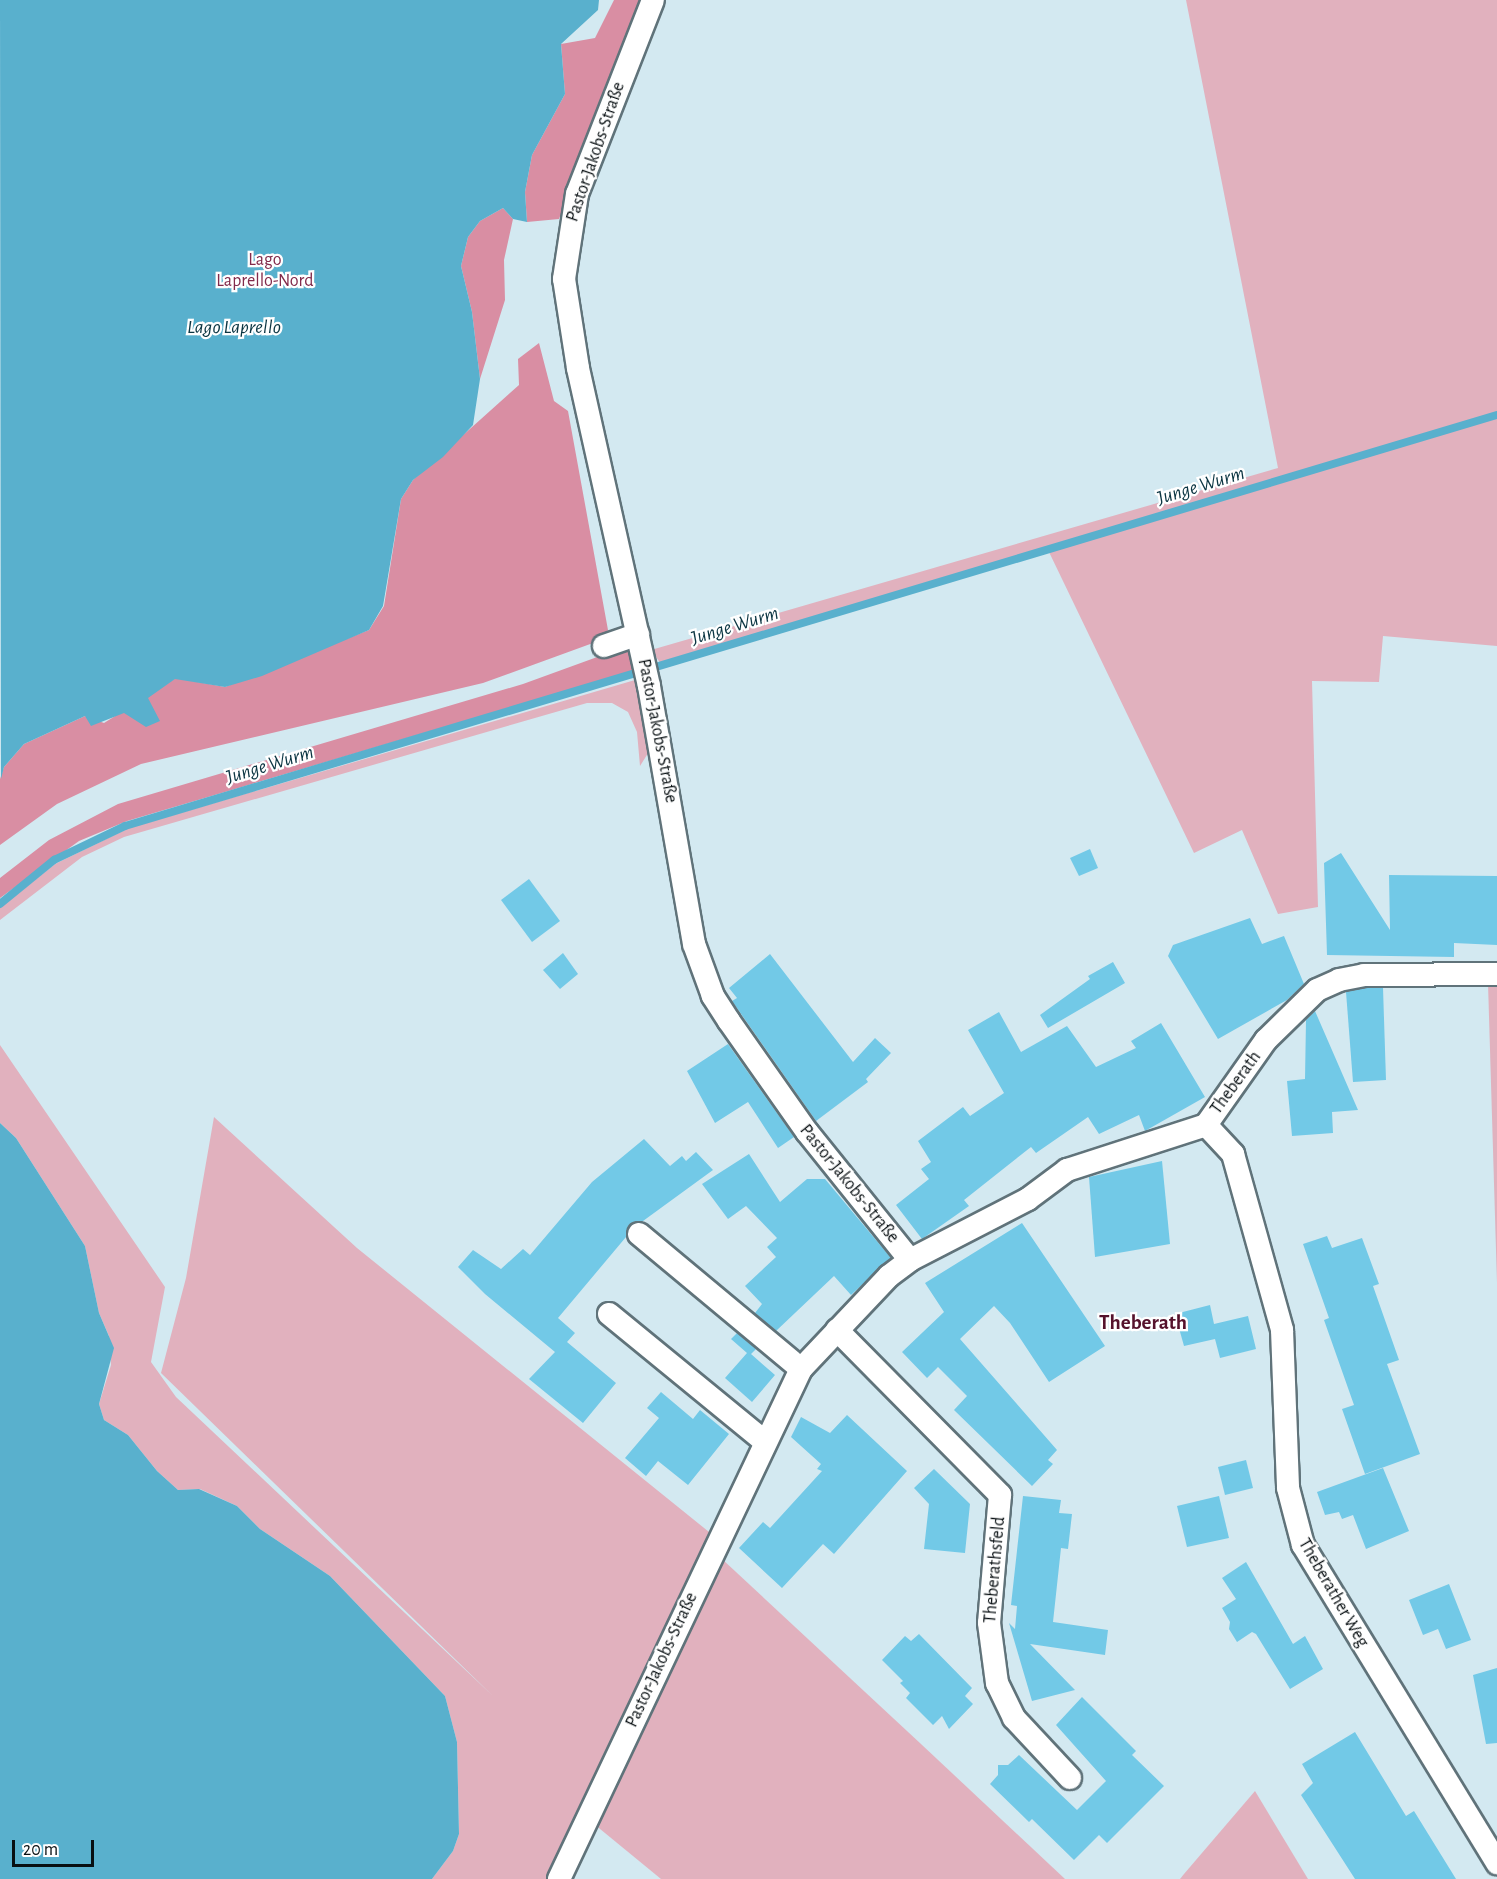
<!DOCTYPE html>
<html>
<head>
<meta charset="utf-8">
<style>
  body { margin:0 }
  #map { position:relative; width:1497px; height:1879px; overflow:hidden; background:#d3e9f1; font-family:"Alegreya Sans",sans-serif }
  div>[style] { position:absolute }
  .green>* { inset:0; background:#e1b1be }
  .forest>* { inset:0; background:#d98ea3 }
  .water>* { inset:0; background:#59b0cd }
  .stream>* { height:8px; margin:-4px; padding:0 4px; transform-origin:4px; border-radius:4px; background:#59b0cd }
  .building>* { inset:0; background:#72c9e7 }
  .roads { filter:drop-shadow(2px 0 #60737a) drop-shadow(-2px 0 #60737a) drop-shadow(0 2px #60737a) drop-shadow(0 -2px #60737a) }
  .street>* { height:22px; margin:-11px; padding:0 11px; transform-origin:11px; border-radius:11px; background:#fff }
  span { translate:-50% -50%; white-space:nowrap; text-align:center; line-height:1.15; -webkit-text-stroke:4.5px #fff; paint-order:stroke }
  .street-label { font-size:18px; color:#080f12 }
  .park-label { font-size:18px; color:#822a4b }
  .water-label { font-size:20px; color:#0b3542; font-style:italic }
  .quarter-label { font-size:21px; color:#55122c; font-weight:700 }
  .scale { position:absolute; left:12px; top:1840px; width:82px; height:27px; box-sizing:border-box; border:3px solid #080f12; border-top:0; padding-left:8px; font-size:18px; line-height:21px; white-space:nowrap; color:#080f12; -webkit-text-stroke:4px #fff; paint-order:stroke }
</style>
</head>
<body>
<div id="map">
  <div class="green">
    <i style="clip-path:polygon(1186px 0,1497px 0,1497px 646px,1383px 636px,1379px 682px,1312px 681px,1318px 907px,1278px 914px,1242px 830px,1194px 853px,1049px 552px,664px 668px,651px 650px,1278px 468px)"></i>
    <i style="clip-path:polygon(635px 680px,650px 750px,640px 766px,637px 732px,628px 712px,612px 703px,587px 703px,124px 837px,82px 857px,0 920px,0 908px,55px 864px,129px 828px)"></i>
    <i style="clip-path:polygon(1488px 983px,1497px 983px,1497px 1283px)"></i>
    <i style="clip-path:polygon(0 1045px,165px 1287px,151px 1362px,176px 1397px,493px 1696px,161px 1373px,186px 1278px,214px 1117px,357px 1248px,714px 1536px,551px 1879px,432px 1879px,453px 1851px,459px 1834px,457px 1742px,445px 1696px,330px 1576px,260px 1529px,237px 1506px,200px 1489px,178px 1490px,157px 1471px,128px 1435px,104px 1420px,99px 1404px,111px 1365px,109px 1336px,99px 1313px,85px 1246px,16px 1138px,0 1123px)"></i>
    <i style="clip-path:polygon(722px 1559px,921px 1744px,1065px 1879px,661px 1879px,594px 1824px)"></i>
    <i style="clip-path:polygon(1255px 1791px,1308px 1879px,1180px 1879px,1184px 1874px)"></i>
  </div>
  <div class="forest">
    <i style="clip-path:polygon(614px 0,642px 0,559px 219px,527px 222px,525px 192px,532px 155px,565px 94px,561px 44px,595px 38px)"></i>
    <i style="clip-path:polygon(503px 208px,513px 219px,504px 260px,505px 300px,480px 379px,472px 312px,461px 266px,468px 237px,480px 221px)"></i>
    <i style="clip-path:polygon(539px 343px,554px 401px,568px 411px,608px 630px,604px 639px,483px 683px,141px 764px,57px 804px,0 845px,0 779px,4px 767px,24px 744px,85px 716px,104px 723px,176px 678px,225px 687px,369px 630px,384px 606px,401px 499px,413px 480px,519px 385px,518px 359px)"></i>
    <i style="clip-path:polygon(622px 648px,629px 650px,633px 671px,127px 821px,79px 841px,0 898px,0 878px,49px 840px,118px 804px,523px 684px)"></i>
  </div>
  <div class="water">
    <i style="clip-path:polygon(0 0,599px 0,598px 10px,561px 44px,565px 94px,532px 155px,525px 192px,527px 222px,513px 219px,503px 208px,480px 221px,468px 237px,461px 266px,472px 312px,480px 379px,473px 425px,443px 457px,413px 480px,401px 499px,383px 606px,369px 630px,262px 676px,225px 687px,175px 679px,148px 698px,160px 721px,146px 727px,124px 713px,91px 726px,85px 716px,24px 744px,4px 767px,1px 779px)"></i>
    <i style="clip-path:polygon(0 1123px,16px 1138px,85px 1246px,99px 1313px,114px 1348px,99px 1404px,104px 1420px,128px 1435px,157px 1471px,178px 1490px,199px 1489px,237px 1506px,260px 1529px,330px 1576px,445px 1696px,457px 1742px,459px 1834px,453px 1851px,432px 1879px,0 1879px)"></i>
  </div>
  <div class="stream">
    <i style="left:0;top:904px;width:70px;rotate:-39.2deg"></i>
    <i style="left:54px;top:860px;width:79px;rotate:-25.6deg"></i>
    <i style="left:125px;top:826px;width:1432px;rotate:-16.68deg"></i>
  </div>
  <div class="building">
    <i style="clip-path:polygon(1090px 849px,1098px 868px,1079px 876px,1070px 858px)"></i>
    <i style="clip-path:polygon(1341px 853px,1390px 930px,1389px 875px,1497px 876px,1497px 945px,1454px 943px,1454px 957px,1327px 955px,1324px 863px)"></i>
    <i style="clip-path:polygon(529px 879px,560px 921px,532px 942px,501px 900px)"></i>
    <i style="clip-path:polygon(1250px 918px,1262px 944px,1284px 936px,1304px 984px,1287px 1000px,1218px 1039px,1168px 956px,1173px 945px)"></i>
    <i style="clip-path:polygon(563px 953px,578px 974px,560px 989px,543px 970px)"></i>
    <i style="clip-path:polygon(770px 954px,853px 1062px,875px 1038px,891px 1053px,866px 1079px,868px 1082px,816px 1121px,732px 1001px,737px 998px,729px 988px)"></i>
    <i style="clip-path:polygon(1113px 962px,1125px 983px,1048px 1028px,1040px 1015px,1090px 979px,1088px 976px)"></i>
    <i style="clip-path:polygon(1365px 988px,1383px 988px,1386px 1080px,1353px 1082px,1346px 992px)"></i>
    <i style="clip-path:polygon(1315px 1011px,1358px 1110px,1332px 1112px,1333px 1133px,1292px 1136px,1287px 1081px,1305px 1079px,1306px 1020px)"></i>
    <i style="clip-path:polygon(999px 1012px,1021px 1052px,1067px 1026px,1096px 1067px,1136px 1048px,1131px 1041px,1161px 1023px,1205px 1097px,1145px 1131px,1139px 1115px,1099px 1134px,1088px 1117px,1036px 1153px,1031px 1147px,964px 1200px,969px 1206px,922px 1239px,896px 1205px,929px 1179px,921px 1169px,931px 1162px,918px 1141px,963px 1107px,970px 1116px,1004px 1093px,968px 1030px)"></i>
    <i style="clip-path:polygon(728px 1044px,794px 1137px,778px 1148px,748px 1102px,715px 1123px,687px 1071px)"></i>
    <i style="clip-path:polygon(644px 1139px,670px 1166px,682px 1156px,686px 1161px,696px 1152px,713px 1170px,643px 1221px,629px 1225px,626px 1237px,558px 1318px,575px 1333px,567px 1342px,616px 1383px,583px 1423px,529px 1379px,555px 1352px,485px 1294px,458px 1267px,473px 1250px,501px 1269px,523px 1249px,530px 1255px,592px 1182px)"></i>
    <i style="clip-path:polygon(749px 1154px,780px 1202px,807px 1179px,825px 1179px,891px 1258px,851px 1295px,834px 1276px,776px 1331px,755px 1313px,762px 1304px,745px 1286px,776px 1257px,767px 1247px,777px 1238px,746px 1206px,728px 1219px,702px 1184px)"></i>
    <i style="clip-path:polygon(1162px 1161px,1170px 1244px,1095px 1257px,1089px 1177px)"></i>
    <i style="clip-path:polygon(1022px 1223px,1105px 1346px,1049px 1382px,1010px 1323px,994px 1306px,960px 1339px,1057px 1450px,1048px 1460px,1053px 1464px,1032px 1486px,954px 1410px,967px 1396px,938px 1367px,927px 1378px,902px 1352px,944px 1312px,925px 1283px)"></i>
    <i style="clip-path:polygon(1327px 1236px,1332px 1248px,1362px 1238px,1379px 1284px,1373px 1286px,1399px 1360px,1387px 1364px,1420px 1454px,1365px 1474px,1342px 1409px,1354px 1405px,1324px 1320px,1329px 1318px,1303px 1244px)"></i>
    <i style="clip-path:polygon(1210px 1305px,1214px 1324px,1248px 1316px,1256px 1349px,1220px 1358px,1215px 1339px,1184px 1346px,1175px 1314px)"></i>
    <i style="clip-path:polygon(737px 1333px,756px 1349px,751px 1354px,775px 1375px,752px 1402px,725px 1378px,747px 1353px,731px 1339px)"></i>
    <i style="clip-path:polygon(661px 1392px,693px 1419px,700px 1410px,729px 1434px,688px 1485px,658px 1461px,646px 1476px,625px 1458px,659px 1418px,647px 1408px)"></i>
    <i style="clip-path:polygon(847px 1415px,907px 1471px,834px 1554px,823px 1544px,782px 1588px,739px 1548px,763px 1522px,770px 1528px,822px 1471px,817px 1469px,821px 1464px,791px 1437px,801px 1417px,830px 1433px)"></i>
    <i style="clip-path:polygon(1246px 1460px,1253px 1488px,1225px 1495px,1218px 1467px)"></i>
    <i style="clip-path:polygon(1383px 1468px,1409px 1531px,1366px 1549px,1353px 1515px,1342px 1519px,1339px 1512px,1325px 1515px,1317px 1492px)"></i>
    <i style="clip-path:polygon(934px 1469px,970px 1504px,965px 1553px,924px 1549px,929px 1504px,914px 1488px)"></i>
    <i style="clip-path:polygon(1023px 1496px,1061px 1500px,1059px 1513px,1072px 1514px,1068px 1549px,1061px 1548px,1053px 1622px,1108px 1630px,1105px 1655px,1030px 1644px,1075px 1690px,1032px 1701px,1009px 1623px,1015px 1629px,1017px 1606px,1011px 1605px)"></i>
    <i style="clip-path:polygon(1219px 1496px,1229px 1538px,1187px 1547px,1177px 1506px)"></i>
    <i style="clip-path:polygon(1246px 1562px,1293px 1644px,1305px 1636px,1323px 1669px,1290px 1689px,1256px 1634px,1252px 1632px,1237px 1642px,1229px 1629px,1230px 1622px,1222px 1608px,1236px 1599px,1222px 1578px)"></i>
    <i style="clip-path:polygon(1449px 1584px,1471px 1640px,1446px 1649px,1438px 1629px,1423px 1635px,1409px 1600px)"></i>
    <i style="clip-path:polygon(919px 1634px,972px 1688px,965px 1696px,973px 1704px,949px 1729px,942px 1716px,933px 1725px,906px 1698px,910px 1693px,900px 1683px,903px 1681px,882px 1660px,905px 1636px,911px 1641px)"></i>
    <i style="clip-path:polygon(1497px 1668px,1497px 1743px,1486px 1744px,1473px 1675px)"></i>
    <i style="clip-path:polygon(1082px 1697px,1136px 1751px,1132px 1755px,1164px 1786px,1107px 1843px,1099px 1835px,1074px 1860px,1032px 1819px,1029px 1822px,990px 1784px,998px 1775px,998px 1765px,1008px 1765px,1019px 1755px,1077px 1810px,1106px 1781px,1056px 1725px)"></i>
    <i style="clip-path:polygon(1355px 1732px,1406px 1816px,1414px 1811px,1456px 1879px,1355px 1879px,1301px 1795px,1313px 1783px,1302px 1764px)"></i>
  </div>
  <div class="roads">
    <div class="street">
      <i style="left:604px;top:646px;width:36px;rotate:-19deg"></i>
      <i style="left:1206px;top:1125px;width:40px;rotate:47deg"></i>
      <i style="left:1233px;top:1154px;width:183px;rotate:74.4deg"></i>
      <i style="left:1282px;top:1330px;width:158px;rotate:87.8deg"></i>
      <i style="left:1288px;top:1488px;width:59px;rotate:75.3deg"></i>
      <i style="left:1303px;top:1545px;width:373px;rotate:58.6deg"></i>
      <i style="left:639px;top:1234px;width:211px;rotate:39.8deg"></i>
      <i style="left:910px;top:1260px;width:133px;rotate:-27.3deg"></i>
      <i style="left:1028px;top:1199px;width:49px;rotate:-36.6deg"></i>
      <i style="left:1067px;top:1170px;width:146px;rotate:-17.9deg"></i>
      <i style="left:1206px;top:1125px;width:104px;rotate:-54.8deg"></i>
      <i style="left:1266px;top:1040px;width:71px;rotate:-44.4deg"></i>
      <i style="left:1317px;top:990px;width:24px;rotate:-24deg"></i>
      <i style="left:1339px;top:980px;width:25px;rotate:-11deg"></i>
      <i style="left:1364px;top:975px;width:133px;rotate:-0.4deg"></i>
      <i style="left:609px;top:1314px;width:200px;rotate:39.3deg"></i>
      <i style="left:837px;top:1330px;width:232px;rotate:45.3deg"></i>
      <i style="left:1000px;top:1495px;width:128px;rotate:94.9deg"></i>
      <i style="left:989px;top:1623px;width:61px;rotate:82.4deg"></i>
      <i style="left:997px;top:1683px;width:39px;rotate:64deg"></i>
      <i style="left:1014px;top:1718px;width:82px;rotate:47deg"></i>
      <i style="left:559px;top:1879px;width:565px;rotate:-64.62deg"></i>
      <i style="left:801px;top:1369px;width:128px;rotate:-46.6deg"></i>
      <i style="left:889px;top:1276px;width:26px;rotate:-37deg"></i>
      <i style="left:910px;top:1260px;width:164px;rotate:-128.8deg"></i>
      <i style="left:807px;top:1132px;width:136px;rotate:-125.1deg"></i>
      <i style="left:729px;top:1021px;width:30px;rotate:-123deg"></i>
      <i style="left:713px;top:996px;width:55px;rotate:-110.1deg"></i>
      <i style="left:694px;top:944px;width:262px;rotate:-99.9deg"></i>
      <i style="left:649px;top:686px;width:326px;rotate:-102.6deg"></i>
      <i style="left:578px;top:368px;width:90px;rotate:-98.9deg"></i>
      <i style="left:564px;top:279px;width:86px;rotate:-81.3deg"></i>
      <i style="left:577px;top:194px;width:208px;rotate:-68.6deg"></i>
    </div>
  </div>
  <div class="street-label">
    <span style="left:596px;top:152px;rotate:-71deg">Pastor-Jakobs-Straße</span>
    <span style="left:657px;top:731px;rotate:79deg">Pastor-Jakobs-Straße</span>
    <span style="left:1236px;top:1083px;rotate:-54deg">Theberath</span>
    <span style="left:849px;top:1184px;rotate:51deg">Pastor-Jakobs-Straße</span>
    <span style="left:995px;top:1570px;rotate:-85deg">Theberathsfeld</span>
    <span style="left:1333px;top:1593px;rotate:60deg">Theberather Weg</span>
    <span style="left:662px;top:1660px;rotate:-65deg">Pastor-Jakobs-Straße</span>
  </div>
  <div class="park-label">
    <span style="left:265px;top:271px">Lago<br>Laprello-Nord</span>
  </div>
  <div class="water-label">
    <span style="left:234px;top:327px">Lago Laprello</span>
    <span style="left:1201px;top:486px;rotate:-17deg">Junge Wurm</span>
    <span style="left:735px;top:626px;rotate:-17deg">Junge Wurm</span>
    <span style="left:270px;top:765px;rotate:-17deg">Junge Wurm</span>
  </div>
  <div class="quarter-label">
    <span style="left:1143px;top:1323px">Theberath</span>
  </div>
  <div class="scale">20 m</div>
</div>
</body>
</html>
